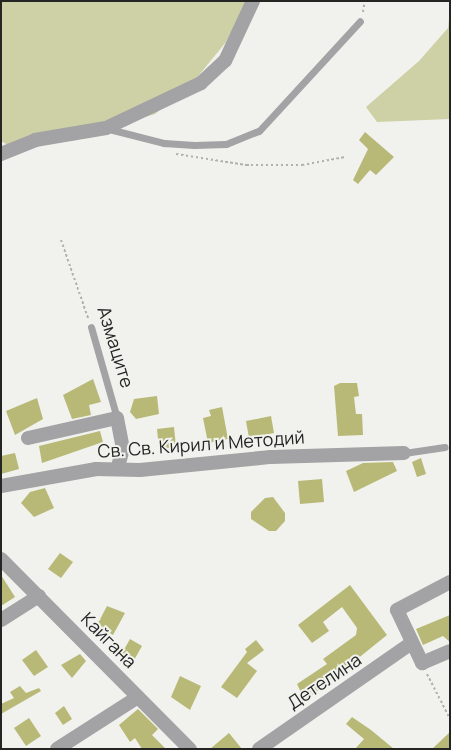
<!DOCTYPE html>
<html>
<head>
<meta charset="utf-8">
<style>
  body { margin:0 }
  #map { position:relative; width:451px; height:750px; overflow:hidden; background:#f1f2ed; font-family:Manrope,sans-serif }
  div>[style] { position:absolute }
  .green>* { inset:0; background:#ced0a6 }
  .building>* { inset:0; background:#b8b977 }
  .path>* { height:2px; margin-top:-1px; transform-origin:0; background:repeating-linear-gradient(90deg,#b1b2ae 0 2.5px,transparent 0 5px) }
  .lane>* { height:7px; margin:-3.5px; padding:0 3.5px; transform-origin:3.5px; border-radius:3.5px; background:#a3a2a4 }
  .street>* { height:14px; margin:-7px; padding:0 7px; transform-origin:7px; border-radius:7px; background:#a3a2a4 }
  span { translate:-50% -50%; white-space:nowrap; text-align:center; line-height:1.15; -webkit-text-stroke:4px #f1f2ed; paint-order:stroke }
  .street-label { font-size:18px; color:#252524 }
  .frame { position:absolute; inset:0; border:2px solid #252524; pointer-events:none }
</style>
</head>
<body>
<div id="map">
  <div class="green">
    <i style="clip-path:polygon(1px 1px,247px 1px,226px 42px,191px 85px,155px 114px,90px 133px,13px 148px,1px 141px)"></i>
    <i style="clip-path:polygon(450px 10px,450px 119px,377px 122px,366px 107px,419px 61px,448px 28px)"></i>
  </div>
  <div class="building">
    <i style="clip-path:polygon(365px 132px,394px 157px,376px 175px,370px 170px,358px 184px,353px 180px,368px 149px,359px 140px)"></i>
    <i style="clip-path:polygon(93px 379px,101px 402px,89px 405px,91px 415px,72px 419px,63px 395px)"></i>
    <i style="clip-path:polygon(340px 383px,357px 383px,359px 396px,354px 397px,356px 414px,362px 414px,363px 435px,338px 436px,334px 386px)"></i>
    <i style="clip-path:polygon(157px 396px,159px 414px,136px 419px,130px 412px,134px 399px)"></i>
    <i style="clip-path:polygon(37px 398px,43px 419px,15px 435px,6px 411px)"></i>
    <i style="clip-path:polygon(222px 407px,228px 439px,208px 443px,203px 418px,211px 416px,209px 410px)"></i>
    <i style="clip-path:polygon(271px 416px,274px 433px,249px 438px,246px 421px)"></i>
    <i style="clip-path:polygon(174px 427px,176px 447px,159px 449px,157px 429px)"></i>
    <i style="clip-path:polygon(100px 431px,103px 442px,42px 463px,39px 446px)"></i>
    <i style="clip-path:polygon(15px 453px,19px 469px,1px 474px,1px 456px)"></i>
    <i style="clip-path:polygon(421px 458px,426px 474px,417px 477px,412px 462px)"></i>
    <i style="clip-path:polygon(393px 462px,397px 471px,354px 492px,346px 471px,363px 463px)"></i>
    <i style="clip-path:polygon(322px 479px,324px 502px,300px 504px,298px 481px)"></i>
    <i style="clip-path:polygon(45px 488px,54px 508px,34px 517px,21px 503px,30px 492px)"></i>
    <i style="clip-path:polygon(273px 497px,285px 513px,285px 521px,276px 531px,269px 531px,251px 519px,251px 512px,265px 498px)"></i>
    <i style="clip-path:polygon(60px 553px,73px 562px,61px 578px,48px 569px)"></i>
    <i style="clip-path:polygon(1px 575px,15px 597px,1px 606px)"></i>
    <i style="clip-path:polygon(350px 585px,387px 635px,305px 701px,297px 684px,327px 664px,323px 659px,356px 635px,357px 628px,342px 607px,323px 622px,329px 631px,312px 643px,298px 625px)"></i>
    <i style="clip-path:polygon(107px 606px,125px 613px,113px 635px,97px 625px)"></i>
    <i style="clip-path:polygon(450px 615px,450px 642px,443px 636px,423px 645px,416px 629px)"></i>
    <i style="clip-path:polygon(130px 639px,142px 646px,133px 662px,121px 655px)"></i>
    <i style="clip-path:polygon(256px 640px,264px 650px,247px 663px,257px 671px,237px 698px,221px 687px,247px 652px,245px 649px)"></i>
    <i style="clip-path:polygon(36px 650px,48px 667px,34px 676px,22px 660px)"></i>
    <i style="clip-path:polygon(80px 654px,86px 661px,72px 678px,61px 665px)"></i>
    <i style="clip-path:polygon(180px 676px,201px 686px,190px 710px,171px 697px)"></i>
    <i style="clip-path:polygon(20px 686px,26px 693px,39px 688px,41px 691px,1px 714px,1px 704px,14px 698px,10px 692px)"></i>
    <i style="clip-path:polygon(64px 706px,72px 719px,63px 725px,55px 713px)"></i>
    <i style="clip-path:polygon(138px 709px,158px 729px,152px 735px,166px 749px,142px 749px,135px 738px,130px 742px,119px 725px)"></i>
    <i style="clip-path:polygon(352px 717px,371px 730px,394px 749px,355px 749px,364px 739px,346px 724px)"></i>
    <i style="clip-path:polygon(29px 718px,41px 736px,26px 746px,14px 728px)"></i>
    <i style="clip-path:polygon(450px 732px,450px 749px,432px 749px)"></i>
    <i style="clip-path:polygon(229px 733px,242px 749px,210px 749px)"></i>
  </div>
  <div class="path">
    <i style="left:363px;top:12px;width:11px;rotate:-80deg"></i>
    <i style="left:176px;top:154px;width:71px;rotate:8.9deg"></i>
    <i style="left:246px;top:165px;width:56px"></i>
    <i style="left:302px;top:165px;width:44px;rotate:-10.5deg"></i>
    <i style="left:61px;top:240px;width:83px;rotate:70.9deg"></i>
    <i style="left:427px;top:674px;width:51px;rotate:62.9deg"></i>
  </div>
  <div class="lane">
    <i style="left:109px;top:129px;width:57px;rotate:14.3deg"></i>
    <i style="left:164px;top:143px;width:30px;rotate:4deg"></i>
    <i style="left:194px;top:145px;width:32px;rotate:-2deg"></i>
    <i style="left:226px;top:144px;width:35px;rotate:-22deg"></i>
    <i style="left:259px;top:131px;width:149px;rotate:-47.4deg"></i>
    <i style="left:91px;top:327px;width:95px;rotate:74.1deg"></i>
    <i style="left:404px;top:453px;width:41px;rotate:-8.3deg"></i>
  </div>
  <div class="street">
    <i style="left:1px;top:154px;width:37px;rotate:-22deg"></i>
    <i style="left:35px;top:140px;width:72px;rotate:-9.6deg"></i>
    <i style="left:106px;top:128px;width:105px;rotate:-25.3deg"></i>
    <i style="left:201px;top:83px;width:33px;rotate:-43deg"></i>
    <i style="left:225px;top:61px;width:66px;rotate:-65deg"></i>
    <i style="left:28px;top:438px;width:91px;rotate:-12.7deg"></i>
    <i style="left:117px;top:418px;width:32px;rotate:79deg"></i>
    <i style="left:123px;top:449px;width:19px;rotate:106deg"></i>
    <i style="left:1px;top:486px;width:97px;rotate:-10.1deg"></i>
    <i style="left:96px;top:469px;width:44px;rotate:1.3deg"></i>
    <i style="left:140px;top:470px;width:132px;rotate:-5.7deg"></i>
    <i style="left:271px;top:457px;width:133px;rotate:-1.7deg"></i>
    <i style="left:1px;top:559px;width:268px;rotate:45.2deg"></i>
    <i style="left:450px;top:582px;width:60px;rotate:152.2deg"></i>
    <i style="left:397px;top:610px;width:59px;rotate:64.7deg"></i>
    <i style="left:422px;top:663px;width:30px;rotate:-23deg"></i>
    <i style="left:1px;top:620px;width:45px;rotate:-32.3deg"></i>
    <i style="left:57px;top:749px;width:96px;rotate:-32.7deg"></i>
    <i style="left:259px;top:749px;width:184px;rotate:-34.8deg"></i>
  </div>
  <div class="street-label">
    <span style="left:116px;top:347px;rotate:73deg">Азмаците</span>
    <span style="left:201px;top:444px;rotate:-4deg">Св. Св. Кирил и Методий</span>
    <span style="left:109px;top:640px;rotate:45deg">Кайгана</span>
    <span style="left:324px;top:681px;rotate:-34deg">Детелина</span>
  </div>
  <div class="frame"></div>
</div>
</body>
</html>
